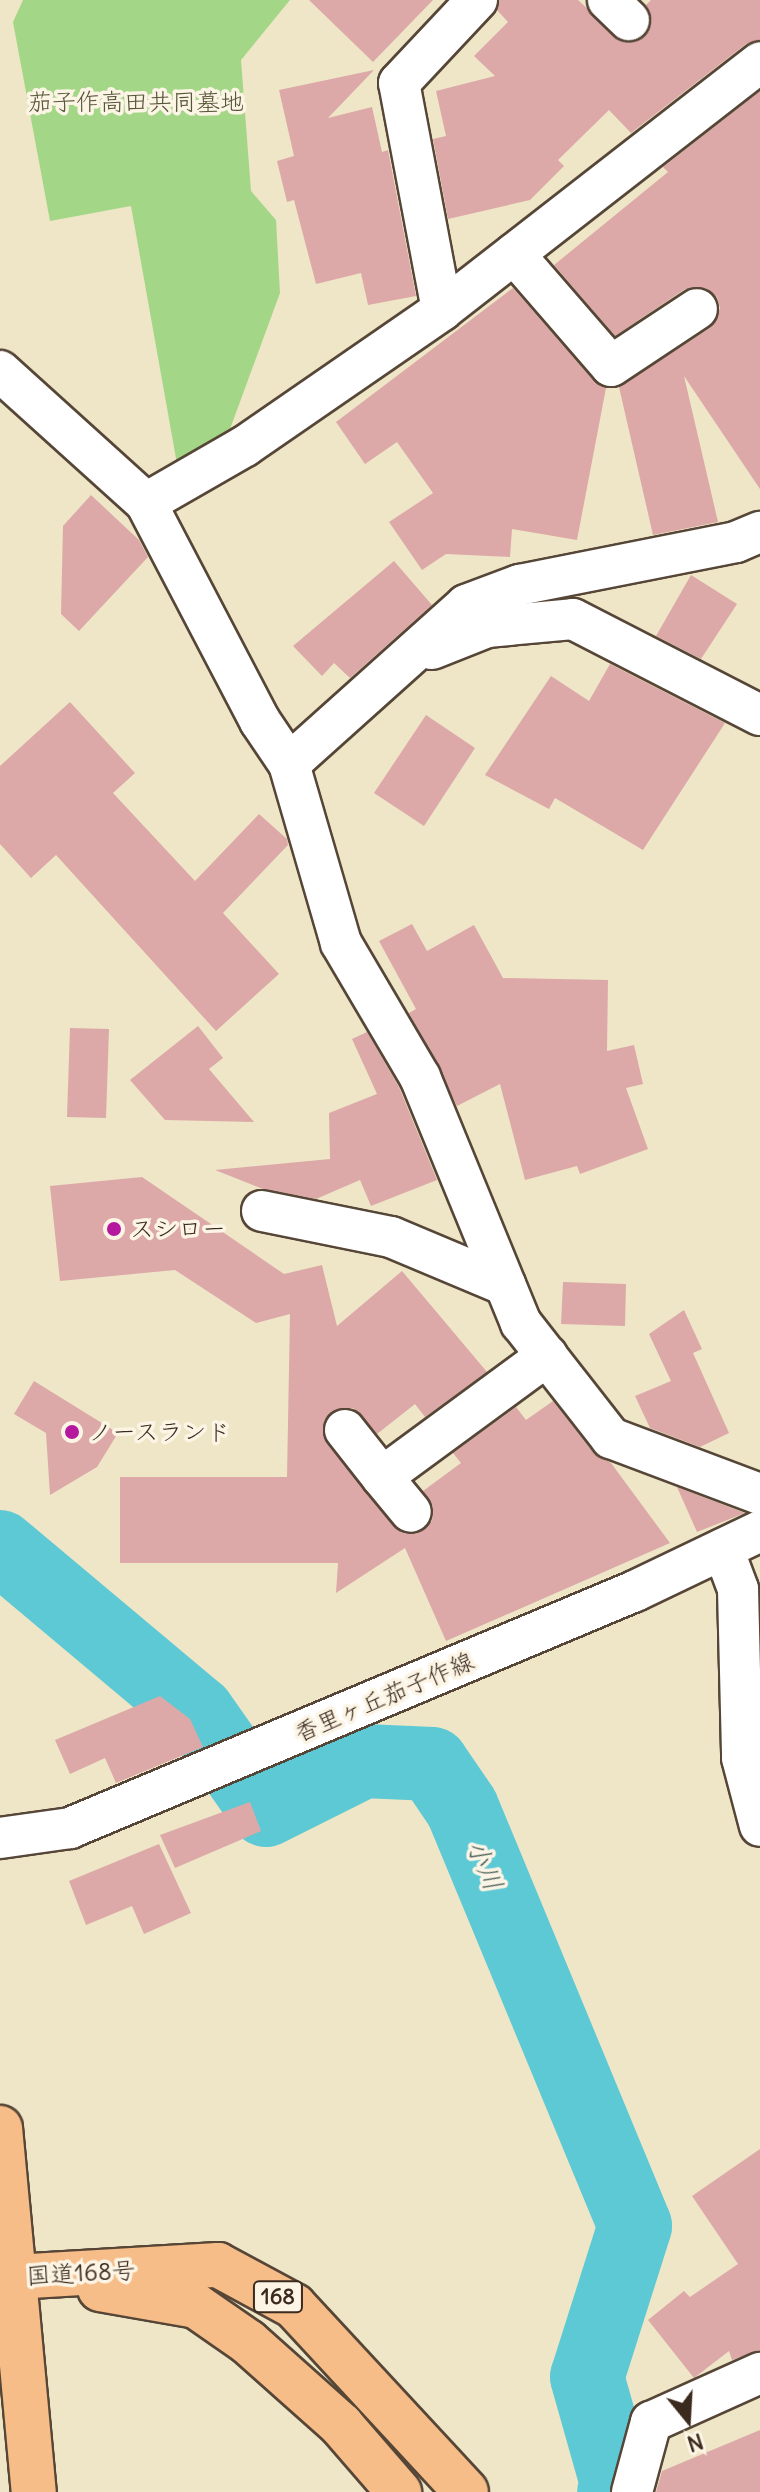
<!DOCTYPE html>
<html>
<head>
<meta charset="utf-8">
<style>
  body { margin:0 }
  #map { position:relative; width:760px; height:2492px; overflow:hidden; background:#eee6c7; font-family:Delius,"Klee One",sans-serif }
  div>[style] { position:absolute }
  .green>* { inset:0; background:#a3d787 }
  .river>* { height:74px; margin:-37px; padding:0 37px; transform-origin:37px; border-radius:37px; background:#5dc9d4 }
  .building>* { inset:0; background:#dca9a8 }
  .roads { filter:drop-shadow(2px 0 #564637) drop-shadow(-2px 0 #564637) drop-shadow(0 2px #564637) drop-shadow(0 -2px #564637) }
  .minor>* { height:40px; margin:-20px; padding:0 20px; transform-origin:20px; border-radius:20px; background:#fff }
  .major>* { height:44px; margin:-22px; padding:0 22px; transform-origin:22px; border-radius:22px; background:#f7bd88 }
  .highway>* { height:44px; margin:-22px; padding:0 22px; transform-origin:22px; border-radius:22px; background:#f7bd88 }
  .dots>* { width:22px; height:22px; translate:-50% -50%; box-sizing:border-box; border:4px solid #fcf5e5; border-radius:50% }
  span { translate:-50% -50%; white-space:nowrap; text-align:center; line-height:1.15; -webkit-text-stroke:7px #fcf5e5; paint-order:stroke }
  .shield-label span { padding:2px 6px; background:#fcf5e5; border:2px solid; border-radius:6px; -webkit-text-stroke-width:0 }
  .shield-label { font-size:22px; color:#3b2a1e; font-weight:700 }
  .park-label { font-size:24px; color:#555538 }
  .poi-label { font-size:24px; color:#3b2a1e }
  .left { translate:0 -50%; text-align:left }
  .street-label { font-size:24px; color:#3b2a1e }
  .water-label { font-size:26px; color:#455a55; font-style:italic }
  .north { position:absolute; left:648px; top:2380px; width:80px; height:80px; -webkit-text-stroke:6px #fcf5e5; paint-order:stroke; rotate:162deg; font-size:22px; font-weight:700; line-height:32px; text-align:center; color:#3b2a1e }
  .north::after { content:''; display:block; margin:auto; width:28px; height:36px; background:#3b2a1e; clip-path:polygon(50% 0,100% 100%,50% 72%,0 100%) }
</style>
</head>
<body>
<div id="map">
  <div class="green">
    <i style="clip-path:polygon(23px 0,290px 0,241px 60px,251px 191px,276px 220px,280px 293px,230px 429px,177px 464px,131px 206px,50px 221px,13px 22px)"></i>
  </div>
  <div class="river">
    <i style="left:0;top:1547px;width:258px;rotate:40deg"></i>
    <i style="left:198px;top:1713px;width:118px;rotate:55deg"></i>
    <i style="left:266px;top:1810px;width:110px;rotate:-26.6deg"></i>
    <i style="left:364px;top:1761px;width:68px;rotate:2.5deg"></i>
    <i style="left:432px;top:1764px;width:53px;rotate:55.7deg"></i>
    <i style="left:462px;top:1808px;width:452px;rotate:67.5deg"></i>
    <i style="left:635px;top:2226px;width:158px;rotate:107.6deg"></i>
    <i style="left:587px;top:2377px;width:110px;rotate:74.2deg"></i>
    <i style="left:617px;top:2483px;width:9px;rotate:108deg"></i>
  </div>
  <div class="building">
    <i style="clip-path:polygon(309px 0,433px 0,373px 62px)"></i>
    <i style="clip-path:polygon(499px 0,578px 0,624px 42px,646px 35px,651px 25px,646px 5px,651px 0,760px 0,760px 40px,746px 44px,631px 133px,609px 110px,558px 160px,564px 166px,530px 200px,448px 219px,433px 139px,446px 136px,436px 91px,495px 76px,474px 56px,508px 22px,497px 10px)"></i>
    <i style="clip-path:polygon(374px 70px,328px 118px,372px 107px,382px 152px,388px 150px,416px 296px,368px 305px,361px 273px,316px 284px,294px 200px,287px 202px,277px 161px,294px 156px,279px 90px)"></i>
    <i style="clip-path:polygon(760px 91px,760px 489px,684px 376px,718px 522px,653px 535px,619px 387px,710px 328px,720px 308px,717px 297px,706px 288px,685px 289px,615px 336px,554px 265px,668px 172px,663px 167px)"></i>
    <i style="clip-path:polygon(513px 288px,594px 381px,606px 388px,577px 540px,512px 529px,510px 557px,446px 554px,422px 570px,389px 522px,433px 493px,397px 442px,365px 464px,336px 422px)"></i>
    <i style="clip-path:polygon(91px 495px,139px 540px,148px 557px,79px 631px,61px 614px,63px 526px)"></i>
    <i style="clip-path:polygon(394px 561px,432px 605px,350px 678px,334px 663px,322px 676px,293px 646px)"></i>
    <i style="clip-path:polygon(691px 575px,737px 604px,701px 659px,656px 636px)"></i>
    <i style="clip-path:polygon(610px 664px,725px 723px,643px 850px,555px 798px,549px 809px,485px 775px,551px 676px,589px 701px)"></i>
    <i style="clip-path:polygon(70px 702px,135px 773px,113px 793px,195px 881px,259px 814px,287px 839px,288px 845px,223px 913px,279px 974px,216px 1031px,56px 855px,31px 878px,0 844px,0 766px)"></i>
    <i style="clip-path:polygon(426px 715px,475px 748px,424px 826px,374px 793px)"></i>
    <i style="clip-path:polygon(412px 924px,427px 951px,474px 925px,503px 978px,608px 980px,607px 1051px,634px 1045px,643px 1084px,626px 1088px,648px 1149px,580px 1174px,577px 1166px,525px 1180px,500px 1084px,457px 1106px,409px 1013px,416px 1009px,379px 941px)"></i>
    <i style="clip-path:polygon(198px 1026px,223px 1058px,209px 1069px,254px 1122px,165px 1120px,130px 1080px)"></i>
    <i style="clip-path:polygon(70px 1028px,109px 1029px,106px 1118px,67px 1117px)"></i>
    <i style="clip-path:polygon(367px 1032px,399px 1087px,437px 1180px,371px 1206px,360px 1180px,316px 1199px,263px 1189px,215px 1170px,330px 1159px,329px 1113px,377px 1094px,352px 1039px)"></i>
    <i style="clip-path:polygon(142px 1177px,284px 1274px,322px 1265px,337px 1326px,402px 1271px,487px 1372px,425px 1417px,415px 1404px,377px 1434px,353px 1408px,331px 1412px,324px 1421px,327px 1444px,402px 1533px,416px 1534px,432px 1521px,433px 1507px,423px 1491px,461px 1463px,453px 1453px,516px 1407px,526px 1420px,553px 1401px,593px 1452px,611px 1463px,670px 1543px,446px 1641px,405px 1548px,336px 1593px,338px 1563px,120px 1563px,120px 1477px,287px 1477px,290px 1314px,256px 1323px,175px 1270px,60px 1281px,50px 1186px)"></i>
    <i style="clip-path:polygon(563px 1282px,626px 1284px,625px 1326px,561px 1324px)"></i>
    <i style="clip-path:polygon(684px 1310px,702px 1349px,693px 1353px,729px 1433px,700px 1447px,650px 1428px,635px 1396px,671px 1381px,649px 1334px)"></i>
    <i style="clip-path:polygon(34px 1381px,118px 1433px,97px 1467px,50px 1495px,46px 1433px,14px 1414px)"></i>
    <i style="clip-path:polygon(677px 1487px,745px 1513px,697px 1532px)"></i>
    <i style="clip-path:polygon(160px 1696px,190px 1719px,203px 1747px,116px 1783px,105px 1758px,70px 1774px,55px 1740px)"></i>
    <i style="clip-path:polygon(250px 1802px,261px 1831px,175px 1868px,160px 1835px)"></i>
    <i style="clip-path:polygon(159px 1844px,191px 1913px,144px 1934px,132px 1906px,86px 1925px,69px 1881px)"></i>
    <i style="clip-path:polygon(760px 2149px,760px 2350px,732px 2360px,729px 2351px,694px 2378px,648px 2320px,684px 2291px,690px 2297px,738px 2264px,692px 2196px)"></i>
    <i style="clip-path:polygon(760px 2430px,760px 2492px,656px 2492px,662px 2471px)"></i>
  </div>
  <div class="roads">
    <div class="minor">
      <i style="left:608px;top:0;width:29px;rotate:44deg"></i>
      <i style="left:514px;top:254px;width:148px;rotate:49.1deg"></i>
      <i style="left:611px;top:366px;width:103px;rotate:-33.5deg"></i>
      <i style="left:442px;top:310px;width:231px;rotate:-100.7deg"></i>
      <i style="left:399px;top:83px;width:114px;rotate:-46.8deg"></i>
      <i style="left:0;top:371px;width:197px;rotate:42.1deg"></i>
      <i style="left:146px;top:503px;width:246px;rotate:62.4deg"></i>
      <i style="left:260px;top:721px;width:52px;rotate:56deg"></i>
      <i style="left:289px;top:764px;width:186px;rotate:73.8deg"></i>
      <i style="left:341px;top:943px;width:156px;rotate:59.5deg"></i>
      <i style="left:420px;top:1077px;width:266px;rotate:67.7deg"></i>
      <i style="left:521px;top:1323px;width:146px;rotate:52deg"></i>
      <i style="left:611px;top:1438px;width:159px;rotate:20.6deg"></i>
      <i style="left:146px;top:503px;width:114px;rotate:-29.9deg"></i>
      <i style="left:245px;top:446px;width:239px;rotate:-34.6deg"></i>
      <i style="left:442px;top:310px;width:403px;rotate:-37.9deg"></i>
      <i style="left:432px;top:649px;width:59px;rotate:-21.8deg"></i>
      <i style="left:487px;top:627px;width:86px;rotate:-5.3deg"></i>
      <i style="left:573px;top:619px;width:210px;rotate:27.2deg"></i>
      <i style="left:289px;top:764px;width:238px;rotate:-41.9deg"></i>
      <i style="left:466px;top:605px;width:57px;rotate:-20.7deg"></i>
      <i style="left:519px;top:585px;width:221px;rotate:-11.2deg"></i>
      <i style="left:736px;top:542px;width:26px;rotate:-23deg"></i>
      <i style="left:262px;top:1211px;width:132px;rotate:11.4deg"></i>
      <i style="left:391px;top:1237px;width:124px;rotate:22.8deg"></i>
      <i style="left:345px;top:1430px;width:60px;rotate:51.8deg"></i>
      <i style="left:382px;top:1477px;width:205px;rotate:-36.3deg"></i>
      <i style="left:382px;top:1477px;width:45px;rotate:50.4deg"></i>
      <i style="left:723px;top:1549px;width:43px;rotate:69.4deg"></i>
      <i style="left:738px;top:1589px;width:169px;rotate:88.6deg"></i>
      <i style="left:742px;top:1758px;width:70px;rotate:75.2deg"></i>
      <i style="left:0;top:1838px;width:71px;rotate:-8.1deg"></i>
      <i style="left:70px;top:1828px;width:613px;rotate:-22.76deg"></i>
      <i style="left:635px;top:1591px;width:139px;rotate:-25.6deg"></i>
      <i style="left:632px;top:2492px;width:73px;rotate:-74.8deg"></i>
      <i style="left:651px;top:2422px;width:120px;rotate:-24.2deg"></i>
    </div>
    <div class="major">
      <i style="left:0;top:2128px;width:366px;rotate:84.7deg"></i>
    </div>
    <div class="highway">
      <i style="left:14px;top:2277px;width:204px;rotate:-3.4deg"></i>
      <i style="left:218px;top:2265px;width:86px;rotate:28.3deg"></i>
      <i style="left:294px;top:2306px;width:253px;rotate:47.2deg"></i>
      <i style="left:100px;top:2289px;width:97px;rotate:10deg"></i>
      <i style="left:196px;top:2306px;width:63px;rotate:34.7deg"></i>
      <i style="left:248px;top:2342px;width:125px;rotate:41.7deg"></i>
      <i style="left:341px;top:2425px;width:89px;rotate:49.1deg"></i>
    </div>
  </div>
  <div class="dots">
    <i style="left:114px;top:1229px;background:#b5179e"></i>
    <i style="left:72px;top:1432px;background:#b5179e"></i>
  </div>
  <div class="shield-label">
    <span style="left:278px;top:2297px">168</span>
  </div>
  <div class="park-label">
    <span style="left:136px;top:102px">茄子作高田共同墓地</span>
  </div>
  <div class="poi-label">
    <span class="left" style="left:130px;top:1229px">スシロー</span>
    <span class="left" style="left:88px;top:1432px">ノースランド</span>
  </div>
  <div class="street-label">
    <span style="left:384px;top:1697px;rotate:-23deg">香里ヶ丘茄子作線</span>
    <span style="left:81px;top:2273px;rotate:-3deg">国道168号</span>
  </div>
  <div class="water-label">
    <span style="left:485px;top:1865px;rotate:67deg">小川</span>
  </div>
  <div class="north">N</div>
</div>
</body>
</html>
